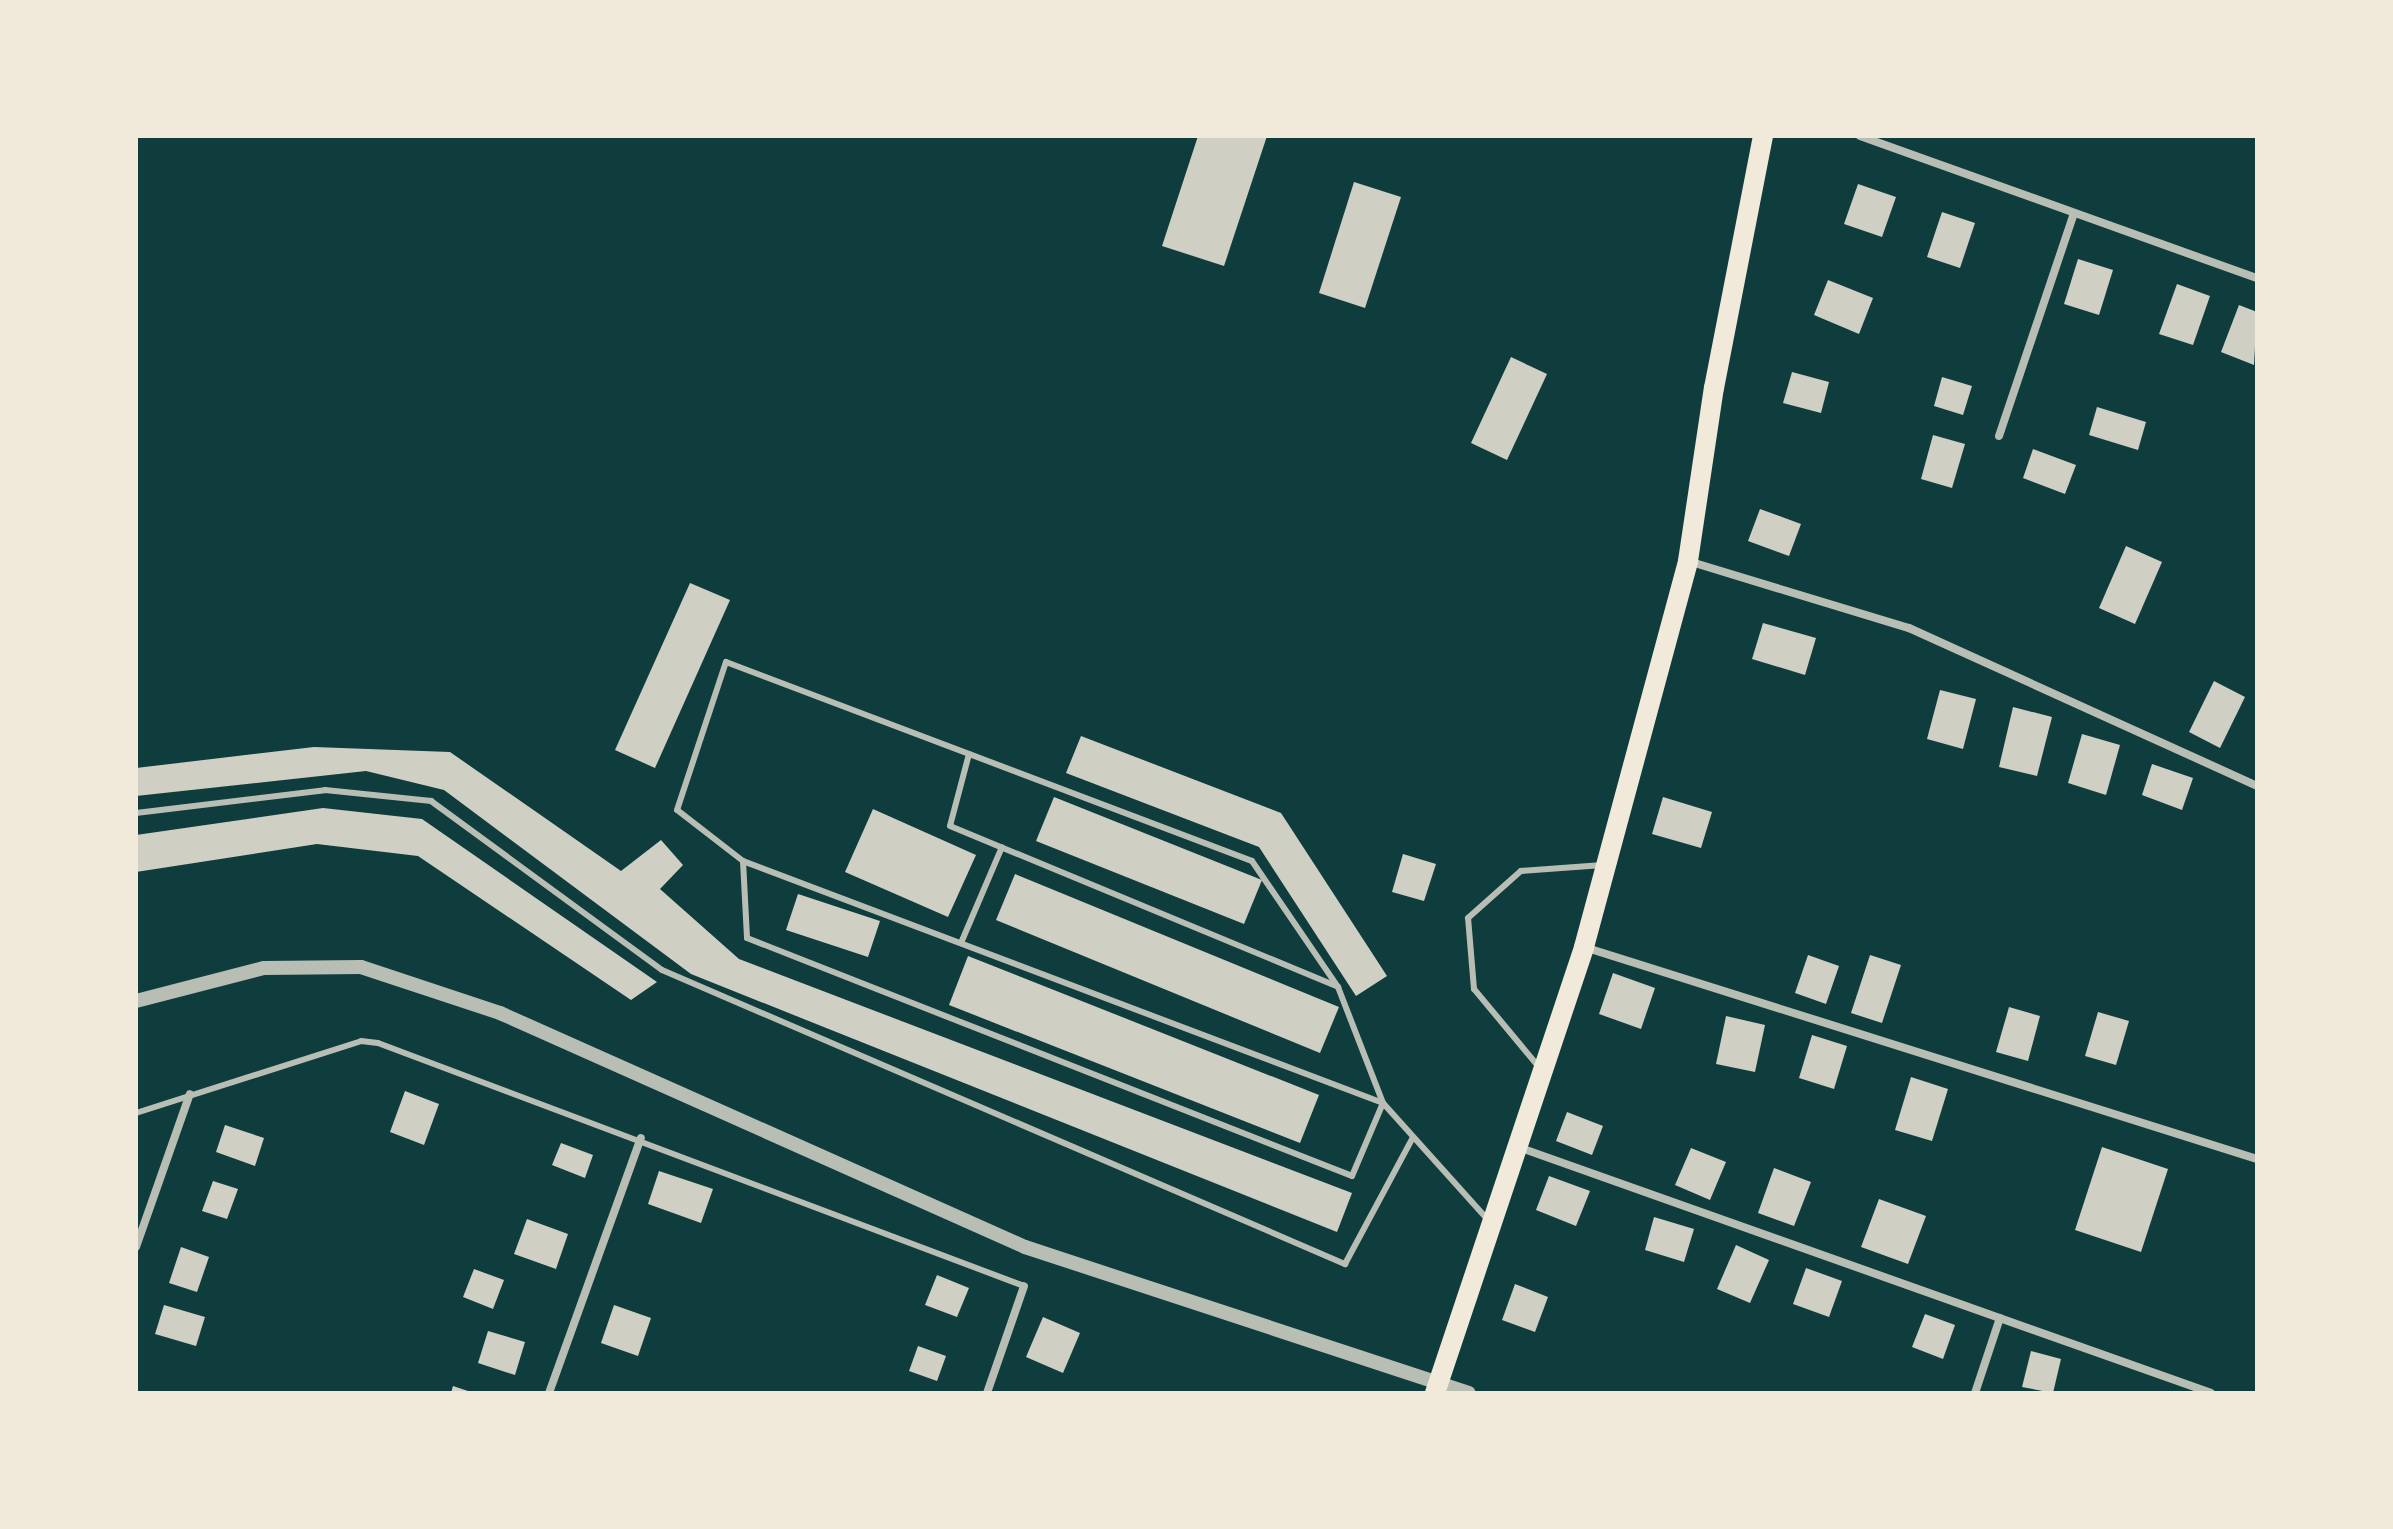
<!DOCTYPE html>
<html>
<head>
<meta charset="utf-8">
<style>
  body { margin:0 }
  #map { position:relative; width:2393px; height:1529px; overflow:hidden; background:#0f3d3e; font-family:Mulish,sans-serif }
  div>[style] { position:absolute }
  .building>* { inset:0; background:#cfcfc3 }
  .service>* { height:6px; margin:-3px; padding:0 3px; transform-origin:3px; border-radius:3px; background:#b8beb3 }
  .minor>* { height:8px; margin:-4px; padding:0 4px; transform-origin:4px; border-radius:4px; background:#b8beb3 }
  .tertiary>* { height:14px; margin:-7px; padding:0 7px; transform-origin:7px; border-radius:7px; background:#b8beb3 }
  .primary>* { height:20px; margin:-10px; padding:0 10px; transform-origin:10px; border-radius:10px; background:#f1e9da }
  span { translate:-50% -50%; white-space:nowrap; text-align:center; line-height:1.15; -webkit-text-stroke:6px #f1e9da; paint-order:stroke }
  .frame { position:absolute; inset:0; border:138px solid #f1e9da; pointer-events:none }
</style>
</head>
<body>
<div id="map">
  <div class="building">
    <i style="clip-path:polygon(1198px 136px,1267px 136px,1224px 266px,1162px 246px)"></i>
    <i style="clip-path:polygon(1354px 182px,1401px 197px,1365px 308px,1319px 293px)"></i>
    <i style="clip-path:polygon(1858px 184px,1896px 197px,1882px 237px,1844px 224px)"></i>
    <i style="clip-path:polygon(1942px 212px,1975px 223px,1960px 268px,1927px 257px)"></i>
    <i style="clip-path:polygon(2078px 259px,2113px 270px,2099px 315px,2064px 304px)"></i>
    <i style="clip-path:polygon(1828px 280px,1873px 298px,1859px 334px,1814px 315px)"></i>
    <i style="clip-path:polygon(2177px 284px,2210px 296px,2193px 345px,2159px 334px)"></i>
    <i style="clip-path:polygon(2239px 305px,2257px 312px,2254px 365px,2221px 352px)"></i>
    <i style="clip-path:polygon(1511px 357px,1547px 374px,1507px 460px,1471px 443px)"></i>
    <i style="clip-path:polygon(1792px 372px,1829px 382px,1821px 413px,1783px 403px)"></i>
    <i style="clip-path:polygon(1942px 377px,1972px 386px,1963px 415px,1934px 406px)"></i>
    <i style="clip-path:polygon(2097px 407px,2146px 422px,2138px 450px,2089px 435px)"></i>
    <i style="clip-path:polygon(1933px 435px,1965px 444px,1952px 488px,1921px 479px)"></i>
    <i style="clip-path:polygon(2033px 449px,2076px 465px,2065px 494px,2023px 478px)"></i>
    <i style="clip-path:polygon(1760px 509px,1801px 524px,1789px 556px,1748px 541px)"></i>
    <i style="clip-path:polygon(2126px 546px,2162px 562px,2135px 624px,2099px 608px)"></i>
    <i style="clip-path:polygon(690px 583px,730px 600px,655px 768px,615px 750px)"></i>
    <i style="clip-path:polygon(1763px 623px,1816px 638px,1805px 675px,1752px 659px)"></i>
    <i style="clip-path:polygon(2214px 681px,2245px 697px,2220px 748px,2189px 732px)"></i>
    <i style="clip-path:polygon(1940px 690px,1976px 699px,1963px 749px,1927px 739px)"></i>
    <i style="clip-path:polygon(2013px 707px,2052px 717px,2037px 776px,1999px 767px)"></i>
    <i style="clip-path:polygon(2082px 734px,2120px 745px,2106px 795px,2068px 783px)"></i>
    <i style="clip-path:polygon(1081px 736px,1281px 813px,1387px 976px,1356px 996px,1259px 847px,1066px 773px)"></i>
    <i style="clip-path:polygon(314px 747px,450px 752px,621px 871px,661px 840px,683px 865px,660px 889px,739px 959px,1352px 1193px,1337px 1232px,691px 974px,444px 790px,366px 771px,136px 796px,136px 768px)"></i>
    <i style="clip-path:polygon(2152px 764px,2193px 778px,2182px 810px,2142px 795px)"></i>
    <i style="clip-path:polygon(1054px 797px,1262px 880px,1244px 924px,1036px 841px)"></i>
    <i style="clip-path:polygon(1663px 797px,1712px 812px,1701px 848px,1652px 834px)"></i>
    <i style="clip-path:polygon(323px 808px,422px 819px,657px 982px,631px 1000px,418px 856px,317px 844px,136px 872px,136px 835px)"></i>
    <i style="clip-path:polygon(873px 809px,976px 855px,948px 917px,845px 872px)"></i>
    <i style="clip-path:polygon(1403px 854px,1436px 864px,1424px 901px,1392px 892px)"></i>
    <i style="clip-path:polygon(1015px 874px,1339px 1007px,1320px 1053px,996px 920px)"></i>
    <i style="clip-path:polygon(798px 894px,880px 921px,868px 957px,786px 930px)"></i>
    <i style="clip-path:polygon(1808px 955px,1839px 966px,1826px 1004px,1795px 993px)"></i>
    <i style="clip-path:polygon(1870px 955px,1901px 965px,1882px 1023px,1851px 1013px)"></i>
    <i style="clip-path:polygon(968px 956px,1319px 1095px,1300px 1143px,949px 1005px)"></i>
    <i style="clip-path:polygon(1613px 973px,1655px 988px,1641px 1029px,1599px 1014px)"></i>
    <i style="clip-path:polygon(2009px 1007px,2040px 1016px,2028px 1061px,1996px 1052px)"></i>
    <i style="clip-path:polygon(2098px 1012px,2129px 1021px,2116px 1065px,2085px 1056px)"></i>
    <i style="clip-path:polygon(1726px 1016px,1765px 1025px,1755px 1072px,1716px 1064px)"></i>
    <i style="clip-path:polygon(1812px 1035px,1847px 1046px,1834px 1089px,1799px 1078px)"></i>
    <i style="clip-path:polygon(1911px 1077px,1948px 1089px,1932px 1141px,1895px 1130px)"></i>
    <i style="clip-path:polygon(405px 1091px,439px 1104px,424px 1145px,390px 1132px)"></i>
    <i style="clip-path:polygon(1567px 1112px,1603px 1126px,1592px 1155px,1556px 1141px)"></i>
    <i style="clip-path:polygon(225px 1125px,264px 1138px,255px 1166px,216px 1152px)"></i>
    <i style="clip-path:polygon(561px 1143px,593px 1155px,585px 1178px,552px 1165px)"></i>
    <i style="clip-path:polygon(2102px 1147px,2168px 1169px,2141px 1252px,2075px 1230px)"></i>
    <i style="clip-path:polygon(1691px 1148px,1726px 1162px,1710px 1200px,1675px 1185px)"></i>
    <i style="clip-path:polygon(1774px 1168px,1811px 1182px,1794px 1226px,1758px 1213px)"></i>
    <i style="clip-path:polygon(659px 1171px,713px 1189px,701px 1223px,648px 1204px)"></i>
    <i style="clip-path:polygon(1549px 1176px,1590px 1191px,1576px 1226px,1536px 1210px)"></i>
    <i style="clip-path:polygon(213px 1181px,238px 1189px,227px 1219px,202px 1211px)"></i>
    <i style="clip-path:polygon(1879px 1199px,1926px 1216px,1908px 1264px,1861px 1247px)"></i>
    <i style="clip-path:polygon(1654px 1217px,1694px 1229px,1684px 1262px,1645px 1250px)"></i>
    <i style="clip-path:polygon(527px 1219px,568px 1234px,556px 1269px,514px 1254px)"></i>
    <i style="clip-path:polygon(1736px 1245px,1769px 1260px,1750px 1303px,1717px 1289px)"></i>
    <i style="clip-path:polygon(181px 1247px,209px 1257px,197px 1292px,169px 1283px)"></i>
    <i style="clip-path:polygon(1806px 1268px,1842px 1281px,1829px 1317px,1793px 1304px)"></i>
    <i style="clip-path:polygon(474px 1269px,504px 1280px,493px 1309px,463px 1297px)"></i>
    <i style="clip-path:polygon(937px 1275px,969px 1288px,957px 1317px,925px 1305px)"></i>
    <i style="clip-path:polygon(1515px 1284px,1548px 1297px,1535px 1332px,1502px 1320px)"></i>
    <i style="clip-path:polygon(164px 1305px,205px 1317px,196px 1346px,155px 1334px)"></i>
    <i style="clip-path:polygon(614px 1305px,651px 1318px,638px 1356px,601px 1343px)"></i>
    <i style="clip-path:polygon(1925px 1314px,1955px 1325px,1943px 1359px,1912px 1347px)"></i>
    <i style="clip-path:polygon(1043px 1317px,1080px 1333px,1063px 1373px,1026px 1357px)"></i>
    <i style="clip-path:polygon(488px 1331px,525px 1342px,515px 1375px,478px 1363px)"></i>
    <i style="clip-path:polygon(918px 1346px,946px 1356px,937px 1381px,909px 1371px)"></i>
    <i style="clip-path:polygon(2031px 1351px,2061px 1359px,2053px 1393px,2022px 1387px)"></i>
    <i style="clip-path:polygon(453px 1386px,471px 1392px,471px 1393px,451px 1393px)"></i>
  </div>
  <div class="service">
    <i style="left:969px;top:754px;width:74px;rotate:104.8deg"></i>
    <i style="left:950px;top:826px;width:420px;rotate:22.5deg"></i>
    <i style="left:136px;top:813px;width:190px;rotate:-6.9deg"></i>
    <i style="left:325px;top:790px;width:107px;rotate:5.9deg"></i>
    <i style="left:431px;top:801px;width:286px;rotate:36.2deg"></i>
    <i style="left:662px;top:970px;width:744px;rotate:23.29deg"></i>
    <i style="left:1345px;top:1264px;width:144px;rotate:-61.8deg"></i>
    <i style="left:743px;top:861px;width:77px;rotate:87deg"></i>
    <i style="left:747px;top:938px;width:650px;rotate:21.47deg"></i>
    <i style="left:1352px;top:1176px;width:79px;rotate:-67deg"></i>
    <i style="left:1383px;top:1103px;width:684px;rotate:-159.29deg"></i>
    <i style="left:743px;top:861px;width:83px;rotate:-142.3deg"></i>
    <i style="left:677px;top:810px;width:156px;rotate:-71.7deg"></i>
    <i style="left:726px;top:662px;width:562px;rotate:20.72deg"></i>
    <i style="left:1252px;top:861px;width:153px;rotate:55.7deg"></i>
    <i style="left:1338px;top:987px;width:124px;rotate:68.8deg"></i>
    <i style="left:1383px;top:1103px;width:156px;rotate:48.1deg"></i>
    <i style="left:961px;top:943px;width:104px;rotate:-66.9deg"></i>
    <i style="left:1538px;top:1066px;width:100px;rotate:-129.7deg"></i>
    <i style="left:1474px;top:989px;width:71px;rotate:-94.8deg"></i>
    <i style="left:1468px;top:918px;width:71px;rotate:-41.6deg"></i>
    <i style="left:1521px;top:871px;width:82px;rotate:-4.2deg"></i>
    <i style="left:136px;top:1113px;width:236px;rotate:-17.7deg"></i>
    <i style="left:361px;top:1041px;width:17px;rotate:7deg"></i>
    <i style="left:378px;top:1043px;width:690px;rotate:20.61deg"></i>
  </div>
  <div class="minor">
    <i style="left:1860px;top:136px;width:422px;rotate:19.7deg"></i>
    <i style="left:1999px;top:436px;width:235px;rotate:-71.4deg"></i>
    <i style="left:1688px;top:561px;width:231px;rotate:16.9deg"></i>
    <i style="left:1909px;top:628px;width:382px;rotate:24.4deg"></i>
    <i style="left:1584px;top:947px;width:706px;rotate:17.48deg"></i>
    <i style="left:1518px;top:1147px;width:735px;rotate:19.54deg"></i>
    <i style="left:136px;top:1247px;width:162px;rotate:-70.6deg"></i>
    <i style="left:549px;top:1393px;width:271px;rotate:-70.2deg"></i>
    <i style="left:987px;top:1393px;width:113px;rotate:-70.9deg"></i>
    <i style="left:1975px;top:1393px;width:79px;rotate:-71.6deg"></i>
  </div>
  <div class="tertiary">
    <i style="left:136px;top:1001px;width:132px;rotate:-14.5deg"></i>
    <i style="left:264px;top:968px;width:97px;rotate:-0.6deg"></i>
    <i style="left:361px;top:967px;width:146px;rotate:18.3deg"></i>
    <i style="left:500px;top:1013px;width:575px;rotate:24.02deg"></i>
    <i style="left:1025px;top:1247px;width:467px;rotate:18.2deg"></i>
  </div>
  <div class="primary">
    <i style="left:1435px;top:1393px;width:470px;rotate:-71.5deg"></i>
    <i style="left:1584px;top:947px;width:400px;rotate:-74.9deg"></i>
    <i style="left:1688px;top:561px;width:175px;rotate:-81.5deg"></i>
    <i style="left:1714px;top:388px;width:257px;rotate:-79deg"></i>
  </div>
  <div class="frame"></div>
</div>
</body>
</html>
